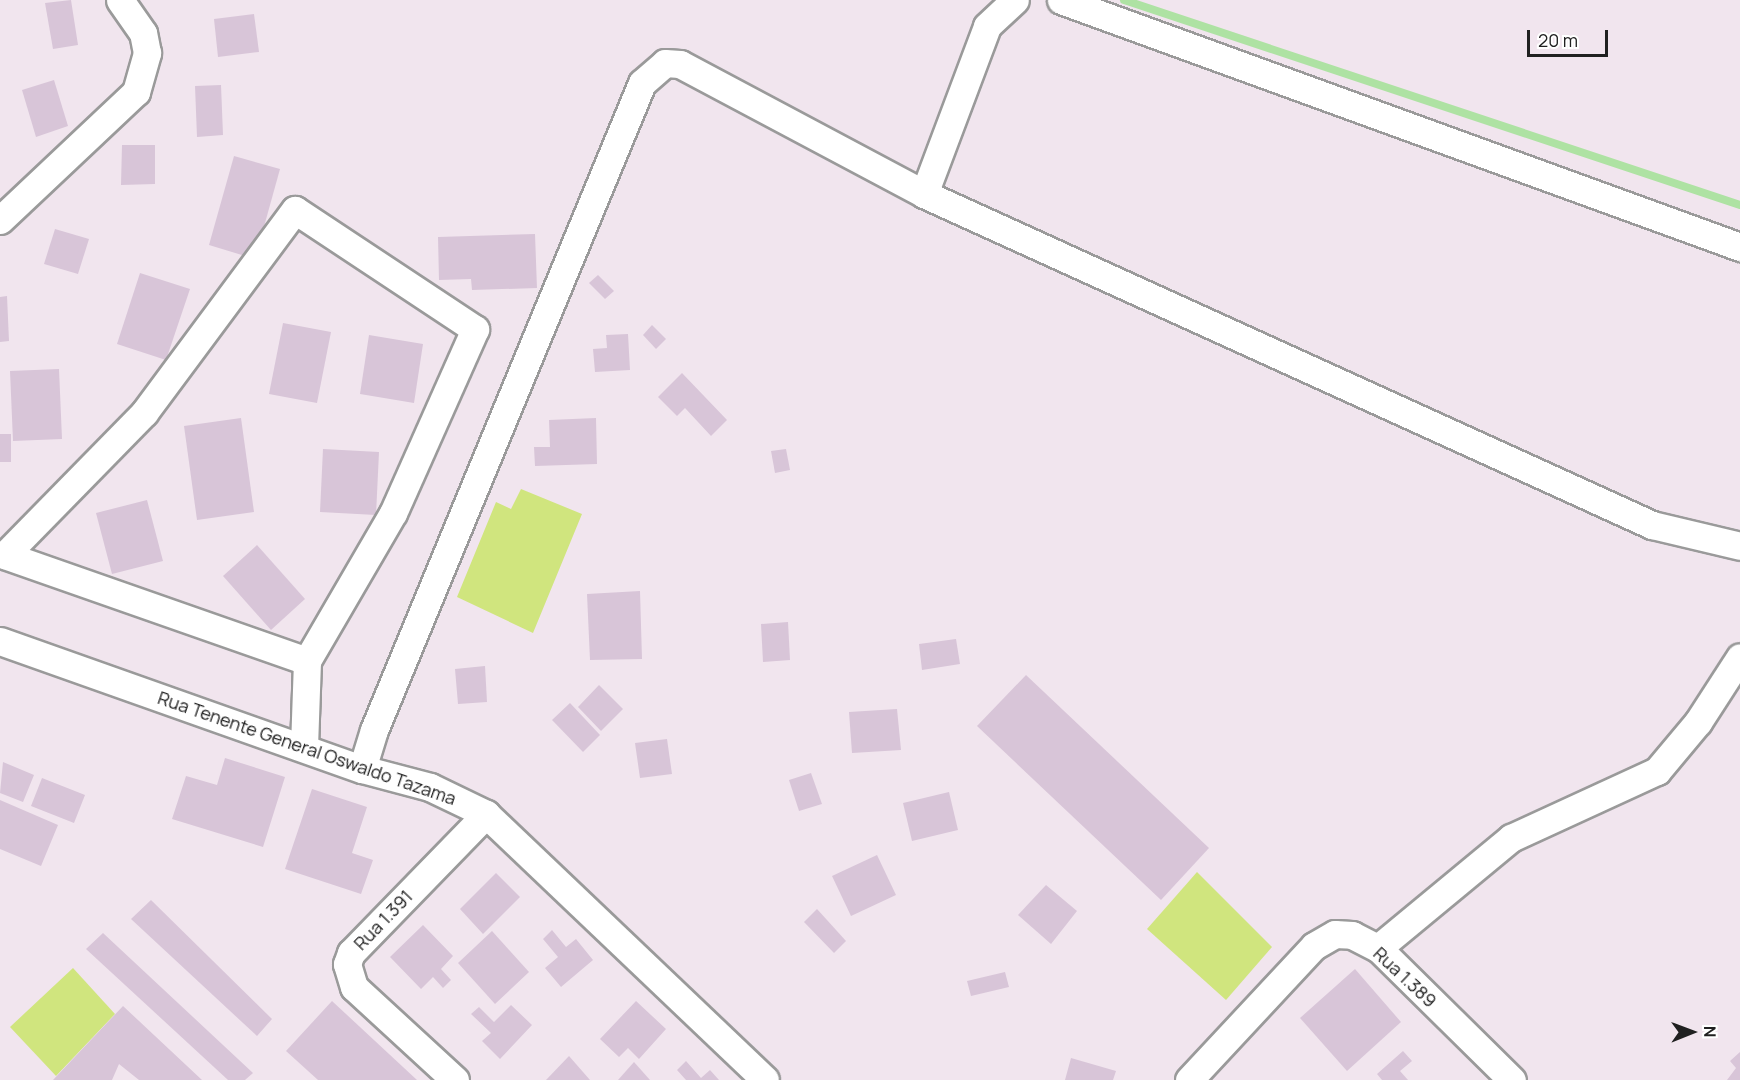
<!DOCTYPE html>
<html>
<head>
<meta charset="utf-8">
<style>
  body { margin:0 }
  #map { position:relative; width:1740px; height:1080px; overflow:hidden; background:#f1e5ee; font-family:Manrope,sans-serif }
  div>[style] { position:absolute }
  .pitch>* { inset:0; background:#d0e57e }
  .stream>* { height:8px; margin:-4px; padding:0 4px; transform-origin:4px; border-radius:4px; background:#aee2a3 }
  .building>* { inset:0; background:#d8c5d8 }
  .roads { filter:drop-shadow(2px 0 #9a9a9a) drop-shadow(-2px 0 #9a9a9a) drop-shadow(0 2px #9a9a9a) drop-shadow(0 -2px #9a9a9a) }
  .minor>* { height:27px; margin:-13.5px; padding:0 13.5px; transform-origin:13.5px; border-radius:13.5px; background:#fff }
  span { translate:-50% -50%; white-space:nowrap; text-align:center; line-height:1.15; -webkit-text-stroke:5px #fff; paint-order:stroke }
  .street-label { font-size:18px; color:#202020 }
  .north { position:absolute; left:1662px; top:1002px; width:60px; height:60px; -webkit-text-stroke:4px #fff; paint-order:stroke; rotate:89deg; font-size:16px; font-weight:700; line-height:24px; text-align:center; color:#202020 }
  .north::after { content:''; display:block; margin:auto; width:21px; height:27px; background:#202020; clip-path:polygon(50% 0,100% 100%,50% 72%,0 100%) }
  .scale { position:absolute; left:1527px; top:30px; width:81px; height:27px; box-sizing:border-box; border:3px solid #202020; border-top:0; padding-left:8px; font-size:18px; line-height:21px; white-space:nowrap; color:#202020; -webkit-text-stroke:4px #fff; paint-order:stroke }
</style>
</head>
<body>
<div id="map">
  <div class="pitch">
    <i style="clip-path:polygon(521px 489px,582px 514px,533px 633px,457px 597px,496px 502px,511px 509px)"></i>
    <i style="clip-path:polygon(1197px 872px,1272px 947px,1226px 1000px,1147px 929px)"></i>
    <i style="clip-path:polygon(73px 968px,115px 1014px,56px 1076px,10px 1027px)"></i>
  </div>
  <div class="stream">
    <i style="left:1124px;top:0;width:649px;rotate:18.41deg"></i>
  </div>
  <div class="building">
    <i style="clip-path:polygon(71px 0,78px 45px,53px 49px,45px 3px)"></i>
    <i style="clip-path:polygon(254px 14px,259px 52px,218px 57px,214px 19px)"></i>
    <i style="clip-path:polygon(54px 80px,68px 126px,36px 137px,22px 90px)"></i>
    <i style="clip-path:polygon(221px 85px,223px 135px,197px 137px,195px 86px)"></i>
    <i style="clip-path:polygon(122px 145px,155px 145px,155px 184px,121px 185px)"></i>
    <i style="clip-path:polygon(234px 156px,280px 169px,255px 259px,209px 245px)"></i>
    <i style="clip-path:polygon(55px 229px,89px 239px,78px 274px,44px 264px)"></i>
    <i style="clip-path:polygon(535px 234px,537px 288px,472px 290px,471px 279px,439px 280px,438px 237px)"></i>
    <i style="clip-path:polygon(140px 273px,190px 289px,166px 360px,117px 344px)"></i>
    <i style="clip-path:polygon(598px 275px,614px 291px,605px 299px,589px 283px)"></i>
    <i style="clip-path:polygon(7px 296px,9px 341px,0 342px,0 297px)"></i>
    <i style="clip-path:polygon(283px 323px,331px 332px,317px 403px,269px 394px)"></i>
    <i style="clip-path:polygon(652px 325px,666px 339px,656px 349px,643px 335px)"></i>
    <i style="clip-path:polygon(628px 334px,630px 370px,595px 372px,593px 349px,607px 348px,606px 335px)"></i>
    <i style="clip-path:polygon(369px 335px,423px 344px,414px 403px,360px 394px)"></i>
    <i style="clip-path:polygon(59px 369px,62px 439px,13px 441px,10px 371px)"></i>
    <i style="clip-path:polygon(682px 373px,727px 420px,711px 436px,685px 408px,677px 416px,658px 397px)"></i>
    <i style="clip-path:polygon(241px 418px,254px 512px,197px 520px,184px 426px)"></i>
    <i style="clip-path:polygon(596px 418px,597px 464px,535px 466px,534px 447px,550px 447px,549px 420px)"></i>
    <i style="clip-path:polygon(0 434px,11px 434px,11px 462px,0 462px)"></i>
    <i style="clip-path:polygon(323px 449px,379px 452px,376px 515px,320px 512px)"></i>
    <i style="clip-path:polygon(786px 449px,790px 470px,775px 473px,771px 451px)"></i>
    <i style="clip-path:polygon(147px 500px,163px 561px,112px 574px,96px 513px)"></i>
    <i style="clip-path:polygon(257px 545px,305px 599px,271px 630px,223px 576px)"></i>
    <i style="clip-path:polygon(640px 591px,642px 659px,590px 660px,587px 594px)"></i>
    <i style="clip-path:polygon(788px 622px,790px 660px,763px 662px,761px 624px)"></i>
    <i style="clip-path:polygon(956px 639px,960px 664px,922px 670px,919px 644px)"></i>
    <i style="clip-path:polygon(485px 666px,487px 702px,458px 704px,455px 669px)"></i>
    <i style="clip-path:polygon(1026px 675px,1209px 848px,1161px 900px,977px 726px)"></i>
    <i style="clip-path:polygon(599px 685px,623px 709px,601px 731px,578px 707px)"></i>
    <i style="clip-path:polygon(570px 703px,600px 735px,583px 752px,552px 720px)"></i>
    <i style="clip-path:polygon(897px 709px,901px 750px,852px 753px,849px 712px)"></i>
    <i style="clip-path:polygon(667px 739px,672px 774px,640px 778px,635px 743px)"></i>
    <i style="clip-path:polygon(225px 758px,285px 777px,263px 847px,172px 819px,186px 776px,217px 785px)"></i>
    <i style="clip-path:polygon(3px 762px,34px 775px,23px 802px,0 793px)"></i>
    <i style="clip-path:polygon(811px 773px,822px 804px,799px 811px,789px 780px)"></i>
    <i style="clip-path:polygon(42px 778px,85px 795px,74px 823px,31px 806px)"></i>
    <i style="clip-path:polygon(312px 789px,367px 807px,352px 853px,373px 860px,361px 894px,285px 869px)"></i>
    <i style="clip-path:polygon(949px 792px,958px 830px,912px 841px,903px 803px)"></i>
    <i style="clip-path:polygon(0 800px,58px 825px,41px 866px,0 849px)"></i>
    <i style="clip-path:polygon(877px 855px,896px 895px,851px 916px,832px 876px)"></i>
    <i style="clip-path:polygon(496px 873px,520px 897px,483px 934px,460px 909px)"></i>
    <i style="clip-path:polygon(1046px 885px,1077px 911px,1051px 944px,1018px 915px)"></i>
    <i style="clip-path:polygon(151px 900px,272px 1019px,257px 1036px,131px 919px)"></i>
    <i style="clip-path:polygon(817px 909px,846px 941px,834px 953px,804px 922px)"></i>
    <i style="clip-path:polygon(423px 925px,453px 956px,441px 969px,451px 980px,443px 988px,433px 977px,421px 989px,390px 957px)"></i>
    <i style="clip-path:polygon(552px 930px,566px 947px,576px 939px,593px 960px,561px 987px,545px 968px,558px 957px,543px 939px)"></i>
    <i style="clip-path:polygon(492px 931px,529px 972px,495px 1004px,458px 963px)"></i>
    <i style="clip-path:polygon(103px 933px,253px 1073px,245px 1080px,228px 1080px,86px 949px)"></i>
    <i style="clip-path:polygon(1355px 969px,1401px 1022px,1347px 1071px,1300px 1018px)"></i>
    <i style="clip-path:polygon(1005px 972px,1009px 987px,971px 996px,967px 981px)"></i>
    <i style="clip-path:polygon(332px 1001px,417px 1080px,318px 1080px,286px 1051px)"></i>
    <i style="clip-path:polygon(636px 1001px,666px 1029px,639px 1059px,628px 1048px,619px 1057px,600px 1039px)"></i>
    <i style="clip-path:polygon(511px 1005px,532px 1025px,500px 1059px,482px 1041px,491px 1033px,471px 1014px,479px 1007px,494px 1022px)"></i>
    <i style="clip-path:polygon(123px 1006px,202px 1080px,139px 1080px,119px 1064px,112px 1080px,53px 1080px)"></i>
    <i style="clip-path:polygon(1403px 1051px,1412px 1061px,1400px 1071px,1408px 1080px,1382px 1080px,1377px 1074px)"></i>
    <i style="clip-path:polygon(1740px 1052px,1740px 1080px,1727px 1080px,1736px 1068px,1730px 1061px)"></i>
    <i style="clip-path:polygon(569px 1056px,590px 1080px,546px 1080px)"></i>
    <i style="clip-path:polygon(1071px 1058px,1116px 1071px,1113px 1080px,1065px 1080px)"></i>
    <i style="clip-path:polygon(686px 1061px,701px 1078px,710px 1070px,719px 1080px,686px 1080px,677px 1070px)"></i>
    <i style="clip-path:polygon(634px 1062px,650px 1080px,618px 1080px)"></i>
  </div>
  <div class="roads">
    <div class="minor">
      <i style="left:1061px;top:0;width:723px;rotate:19.99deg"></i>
      <i style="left:924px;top:194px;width:179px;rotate:-69.4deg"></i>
      <i style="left:987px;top:26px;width:38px;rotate:-43deg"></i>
      <i style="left:0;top:220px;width:187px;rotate:-43.3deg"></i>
      <i style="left:136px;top:92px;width:41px;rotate:-74.2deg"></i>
      <i style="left:147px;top:53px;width:20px;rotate:-101deg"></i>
      <i style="left:143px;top:33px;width:40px;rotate:-124.9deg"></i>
      <i style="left:0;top:641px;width:384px;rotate:19.5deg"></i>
      <i style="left:362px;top:769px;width:70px;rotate:14.8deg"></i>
      <i style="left:430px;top:787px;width:62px;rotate:25.7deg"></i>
      <i style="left:486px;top:814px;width:385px;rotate:43.6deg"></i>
      <i style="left:304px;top:747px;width:86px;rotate:-88deg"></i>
      <i style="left:307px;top:661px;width:320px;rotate:-160.7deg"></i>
      <i style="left:5px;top:555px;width:199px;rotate:-45.6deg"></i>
      <i style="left:144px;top:413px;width:253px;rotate:-53.4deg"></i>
      <i style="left:295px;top:210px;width:216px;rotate:33.5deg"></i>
      <i style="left:475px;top:329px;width:201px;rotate:114deg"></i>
      <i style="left:393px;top:513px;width:171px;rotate:120.2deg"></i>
      <i style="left:362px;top:769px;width:41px;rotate:-72.9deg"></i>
      <i style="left:374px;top:730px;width:700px;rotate:-67.5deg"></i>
      <i style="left:642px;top:83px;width:30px;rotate:-41deg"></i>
      <i style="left:665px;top:63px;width:15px;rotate:4deg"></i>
      <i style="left:680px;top:64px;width:276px;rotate:28deg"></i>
      <i style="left:924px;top:194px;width:800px;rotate:24.45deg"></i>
      <i style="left:1652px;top:525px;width:90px;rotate:13.4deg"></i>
      <i style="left:1378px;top:948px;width:173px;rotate:-39.6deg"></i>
      <i style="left:1511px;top:838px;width:161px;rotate:-24.7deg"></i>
      <i style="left:1657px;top:771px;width:64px;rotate:-50.1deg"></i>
      <i style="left:1698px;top:722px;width:77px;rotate:-57.1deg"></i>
      <i style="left:455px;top:1080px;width:137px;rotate:-137.4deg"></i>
      <i style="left:354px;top:987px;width:24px;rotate:-107deg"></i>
      <i style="left:347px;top:964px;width:12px;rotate:-70deg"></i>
      <i style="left:351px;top:953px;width:194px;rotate:-45.8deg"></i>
      <i style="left:1189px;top:1080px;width:183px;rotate:-47deg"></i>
      <i style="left:1314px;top:946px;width:24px;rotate:-30deg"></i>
      <i style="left:1335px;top:934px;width:17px;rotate:3deg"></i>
      <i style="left:1352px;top:935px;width:29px;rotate:27deg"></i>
      <i style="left:1378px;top:948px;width:188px;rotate:44.6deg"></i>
    </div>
  </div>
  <div class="street-label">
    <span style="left:307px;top:748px;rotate:19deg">Rua Tenente General Oswaldo Tazama</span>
    <span style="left:383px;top:920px;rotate:-46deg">Rua 1.391</span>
    <span style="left:1405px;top:977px;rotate:43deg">Rua 1.389</span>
  </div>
  <div class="north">N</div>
  <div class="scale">20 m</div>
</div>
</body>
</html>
